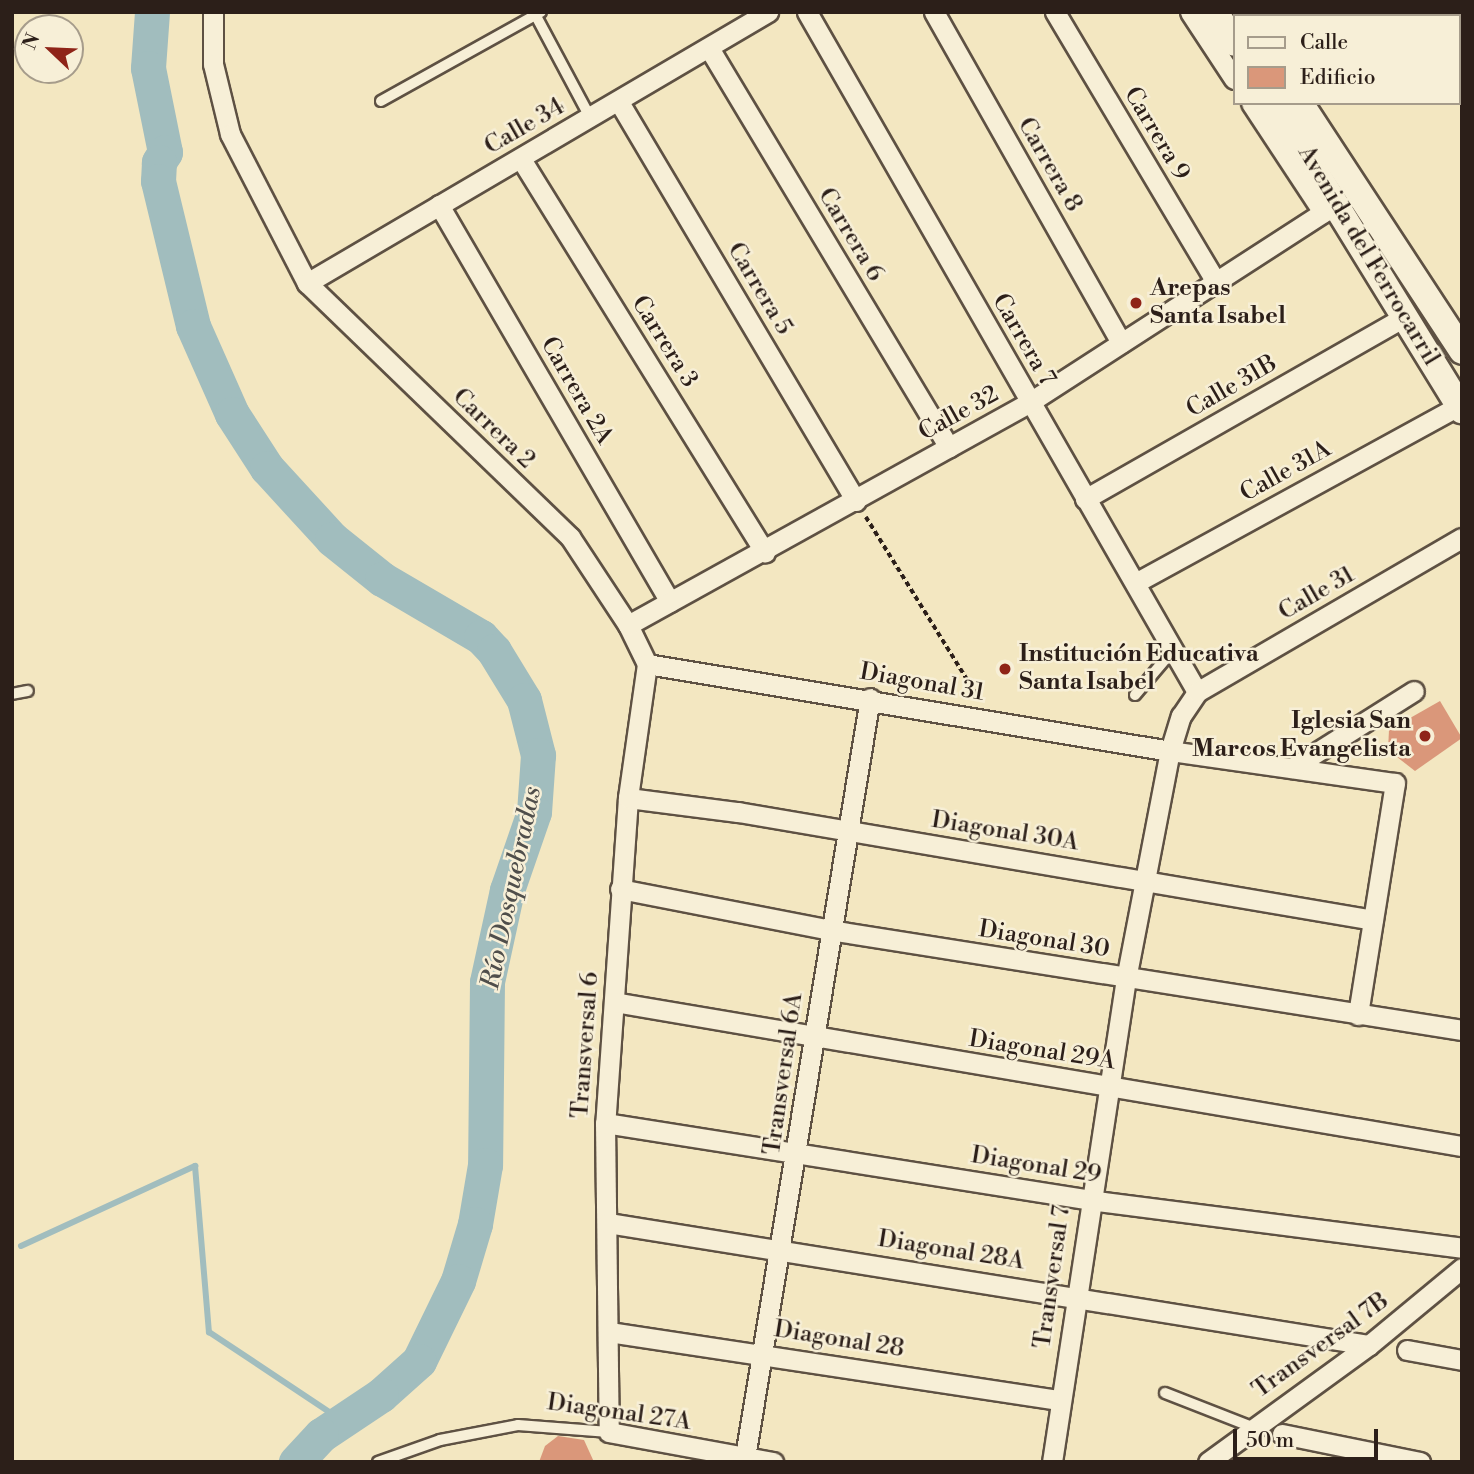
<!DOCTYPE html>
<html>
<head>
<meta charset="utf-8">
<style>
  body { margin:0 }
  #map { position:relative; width:1474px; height:1474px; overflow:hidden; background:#f3e7c1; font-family:"Libre Bodoni",serif }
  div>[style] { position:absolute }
  .stream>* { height:6px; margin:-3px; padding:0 3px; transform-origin:3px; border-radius:3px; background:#a1bdbe }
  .river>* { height:35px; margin:-17.5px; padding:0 17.5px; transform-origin:17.5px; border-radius:17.5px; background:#a1bdbe }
  .building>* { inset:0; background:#da977a }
  .path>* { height:3.5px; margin-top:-1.75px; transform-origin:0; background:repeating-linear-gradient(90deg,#2c1f19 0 5px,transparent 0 8.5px) }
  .roads { filter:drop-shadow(2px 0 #5e5143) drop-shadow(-2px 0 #5e5143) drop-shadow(0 2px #5e5143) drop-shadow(0 -2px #5e5143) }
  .lane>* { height:10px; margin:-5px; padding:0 5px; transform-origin:5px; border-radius:5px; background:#f7efd7 }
  .street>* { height:19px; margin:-9.5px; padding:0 9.5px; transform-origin:9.5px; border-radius:9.5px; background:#f7efd7 }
  .secondary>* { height:26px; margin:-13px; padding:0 13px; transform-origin:13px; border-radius:13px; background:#f7efd7 }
  .dots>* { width:19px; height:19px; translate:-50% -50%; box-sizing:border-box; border:4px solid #f7efd7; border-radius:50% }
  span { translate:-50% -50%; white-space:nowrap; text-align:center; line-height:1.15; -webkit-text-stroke:5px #f7efd7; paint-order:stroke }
  .street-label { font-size:24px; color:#2c1f19 }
  .poi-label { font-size:24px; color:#2c1f19; font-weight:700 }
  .left { translate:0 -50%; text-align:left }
  .right { translate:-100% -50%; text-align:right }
  .water-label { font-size:26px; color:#4f4e4b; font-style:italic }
  .frame { position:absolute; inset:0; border:14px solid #2c1f19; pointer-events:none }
  .legend { position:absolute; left:1233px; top:14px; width:228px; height:91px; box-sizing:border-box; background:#f7efd7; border:2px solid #a69c8b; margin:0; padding:9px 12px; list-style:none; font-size:21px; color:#2c1f19 }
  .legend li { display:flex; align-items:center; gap:14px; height:35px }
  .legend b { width:35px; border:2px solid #a69c8b }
  .north { position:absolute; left:14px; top:14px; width:70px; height:70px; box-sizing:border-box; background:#f7efd7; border:2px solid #a69c8b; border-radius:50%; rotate:293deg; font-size:19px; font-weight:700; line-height:28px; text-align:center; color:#2c1f19 }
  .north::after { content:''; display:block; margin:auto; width:24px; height:32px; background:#8f2418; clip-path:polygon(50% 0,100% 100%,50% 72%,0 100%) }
  .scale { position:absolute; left:1233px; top:1429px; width:145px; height:32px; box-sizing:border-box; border:4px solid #2c1f19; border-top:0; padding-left:9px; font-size:21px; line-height:24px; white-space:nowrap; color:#2c1f19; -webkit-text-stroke:5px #f7efd7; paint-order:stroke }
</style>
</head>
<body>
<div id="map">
  <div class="stream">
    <i style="left:21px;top:1246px;width:192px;rotate:-24.7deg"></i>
    <i style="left:195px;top:1166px;width:167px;rotate:85.2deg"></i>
    <i style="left:209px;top:1332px;width:157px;rotate:33.6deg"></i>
  </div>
  <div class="river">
    <i style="left:152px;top:12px;width:56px;rotate:94.1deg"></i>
    <i style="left:148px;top:68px;width:86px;rotate:78.6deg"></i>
    <i style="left:165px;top:152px;width:12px;rotate:121deg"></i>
    <i style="left:159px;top:162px;width:19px;rotate:93deg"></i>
    <i style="left:158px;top:181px;width:149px;rotate:76.4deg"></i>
    <i style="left:193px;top:326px;width:96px;rotate:66.1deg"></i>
    <i style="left:232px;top:414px;width:64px;rotate:57.1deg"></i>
    <i style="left:267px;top:468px;width:96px;rotate:47.5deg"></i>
    <i style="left:332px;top:539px;width:64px;rotate:38.7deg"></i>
    <i style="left:382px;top:579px;width:115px;rotate:30.4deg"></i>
    <i style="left:481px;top:637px;width:19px;rotate:47deg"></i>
    <i style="left:494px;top:651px;width:57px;rotate:58.5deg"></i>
    <i style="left:524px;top:700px;width:57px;rotate:75.7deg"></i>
    <i style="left:538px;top:755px;width:57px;rotate:94deg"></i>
    <i style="left:534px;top:812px;width:83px;rotate:109.1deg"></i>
    <i style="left:507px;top:890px;width:94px;rotate:102.3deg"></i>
    <i style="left:487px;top:982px;width:183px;rotate:90.6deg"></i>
    <i style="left:485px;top:1165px;width:60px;rotate:99.6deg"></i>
    <i style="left:475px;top:1224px;width:59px;rotate:106.6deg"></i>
    <i style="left:458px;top:1281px;width:89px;rotate:116deg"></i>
    <i style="left:419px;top:1361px;width:51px;rotate:138.2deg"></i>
    <i style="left:381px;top:1395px;width:72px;rotate:146.3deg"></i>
    <i style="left:321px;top:1435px;width:37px;rotate:133deg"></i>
  </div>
  <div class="building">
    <i style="clip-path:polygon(1440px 701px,1462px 738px,1415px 771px,1388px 750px,1389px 730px)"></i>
    <i style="clip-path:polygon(558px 1436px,584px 1440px,594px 1462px,539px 1462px,545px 1446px)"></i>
  </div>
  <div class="path">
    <i style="left:866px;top:517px;width:216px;rotate:58.1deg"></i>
  </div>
  <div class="roads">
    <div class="lane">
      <i style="left:536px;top:16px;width:115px;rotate:61.9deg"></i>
      <i style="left:381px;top:101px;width:183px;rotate:-29.1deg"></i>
      <i style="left:12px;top:694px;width:16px;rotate:-11deg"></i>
      <i style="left:1135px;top:695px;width:59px;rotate:-49.8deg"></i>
      <i style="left:1165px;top:1393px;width:93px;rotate:21.3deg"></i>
      <i style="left:378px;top:1462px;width:66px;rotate:-19.5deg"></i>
      <i style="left:440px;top:1440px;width:79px;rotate:-10.9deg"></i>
      <i style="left:518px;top:1425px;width:91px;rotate:4.4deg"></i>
    </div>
    <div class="street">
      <i style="left:213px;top:12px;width:52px;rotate:90deg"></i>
      <i style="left:213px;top:64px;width:72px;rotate:76.3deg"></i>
      <i style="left:230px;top:134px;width:168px;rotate:62.7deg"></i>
      <i style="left:307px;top:283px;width:366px;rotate:44deg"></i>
      <i style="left:570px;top:537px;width:105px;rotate:56.6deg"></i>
      <i style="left:628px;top:625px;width:43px;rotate:64deg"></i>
      <i style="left:807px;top:12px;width:784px;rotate:60.16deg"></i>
      <i style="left:934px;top:12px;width:380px;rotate:60.5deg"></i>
      <i style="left:1055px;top:12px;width:314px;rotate:59.2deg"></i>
      <i style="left:1190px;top:12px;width:80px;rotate:56.7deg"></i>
      <i style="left:1458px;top:33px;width:4px;rotate:-14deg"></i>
      <i style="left:709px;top:48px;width:466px;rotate:59deg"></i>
      <i style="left:619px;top:102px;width:464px;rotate:59.3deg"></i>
      <i style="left:1251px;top:103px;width:131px;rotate:56.6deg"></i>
      <i style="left:521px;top:159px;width:463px;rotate:58.2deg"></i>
      <i style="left:439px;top:205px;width:459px;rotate:59.8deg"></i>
      <i style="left:307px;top:283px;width:535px;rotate:-30.45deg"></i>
      <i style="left:1085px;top:499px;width:367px;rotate:-29.7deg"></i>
      <i style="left:1137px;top:582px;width:367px;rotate:-28.7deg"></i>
      <i style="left:628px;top:625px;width:460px;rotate:-29deg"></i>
      <i style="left:1030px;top:402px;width:367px;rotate:-32.9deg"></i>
      <i style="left:647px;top:664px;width:530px;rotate:9.44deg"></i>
      <i style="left:1170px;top:751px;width:227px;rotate:8.1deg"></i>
      <i style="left:1395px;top:783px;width:235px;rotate:99.1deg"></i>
      <i style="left:647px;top:664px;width:135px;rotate:98.1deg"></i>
      <i style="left:628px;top:798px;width:326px;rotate:94deg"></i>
      <i style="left:605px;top:1123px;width:309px;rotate:89.3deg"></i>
      <i style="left:609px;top:1432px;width:167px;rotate:10.4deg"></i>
      <i style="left:1292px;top:768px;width:144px;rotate:-32.3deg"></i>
      <i style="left:628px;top:798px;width:111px;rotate:7.3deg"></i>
      <i style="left:738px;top:812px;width:644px;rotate:9.65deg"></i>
      <i style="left:620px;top:889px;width:214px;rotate:11deg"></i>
      <i style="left:830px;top:930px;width:640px;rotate:8.99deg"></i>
      <i style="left:614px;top:1002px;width:860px;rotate:9.64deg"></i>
      <i style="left:605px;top:1123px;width:490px;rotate:9deg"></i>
      <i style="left:1089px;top:1200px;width:376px;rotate:7.3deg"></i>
      <i style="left:608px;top:1223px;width:771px;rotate:9.11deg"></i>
      <i style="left:609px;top:1332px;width:457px;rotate:8.6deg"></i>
      <i style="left:1407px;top:1350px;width:56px;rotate:10.3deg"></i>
      <i style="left:1282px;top:1434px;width:141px;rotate:11.5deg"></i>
      <i style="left:745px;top:1457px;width:769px;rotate:-80.65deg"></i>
      <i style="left:1052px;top:1462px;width:489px;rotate:-81.3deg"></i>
      <i style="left:1126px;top:979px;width:232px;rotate:-79.1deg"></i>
      <i style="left:1170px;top:751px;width:37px;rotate:-73deg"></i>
      <i style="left:1181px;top:716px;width:29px;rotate:-56deg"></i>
      <i style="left:1197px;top:692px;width:306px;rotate:-30.2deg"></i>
      <i style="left:1208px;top:1462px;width:199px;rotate:-36deg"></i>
      <i style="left:1369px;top:1345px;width:121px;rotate:-39.6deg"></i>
    </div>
    <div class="secondary">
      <i style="left:1215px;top:12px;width:36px;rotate:58deg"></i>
      <i style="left:1246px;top:12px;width:4px;rotate:63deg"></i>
      <i style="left:1273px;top:103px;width:361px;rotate:58.4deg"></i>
      <i style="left:1300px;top:103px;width:296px;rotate:56.8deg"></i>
    </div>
  </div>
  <div class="dots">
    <i style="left:1136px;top:303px;background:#8f2418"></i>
    <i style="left:1005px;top:669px;background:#8f2418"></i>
    <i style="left:1425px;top:736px;background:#8f2418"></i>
  </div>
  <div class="street-label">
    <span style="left:525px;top:127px;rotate:-30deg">Calle 34</span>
    <span style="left:1156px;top:134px;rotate:59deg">Carrera 9</span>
    <span style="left:1049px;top:165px;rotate:60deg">Carrera 8</span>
    <span style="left:850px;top:235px;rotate:59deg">Carrera 6</span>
    <span style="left:1368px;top:256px;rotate:59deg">Avenida del Ferrocarril</span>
    <span style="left:759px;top:289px;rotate:59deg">Carrera 5</span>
    <span style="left:1023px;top:340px;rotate:60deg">Carrera 7</span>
    <span style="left:664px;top:342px;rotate:58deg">Carrera 3</span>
    <span style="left:1232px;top:387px;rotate:-30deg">Calle 31B</span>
    <span style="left:576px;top:391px;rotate:60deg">Carrera 2A</span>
    <span style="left:959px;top:414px;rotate:-29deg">Calle 32</span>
    <span style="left:493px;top:429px;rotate:44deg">Carrera 2</span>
    <span style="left:1286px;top:472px;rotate:-29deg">Calle 31A</span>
    <span style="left:1317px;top:594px;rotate:-30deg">Calle 31</span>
    <span style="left:922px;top:683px;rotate:10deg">Diagonal 31</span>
    <span style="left:1005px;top:832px;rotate:9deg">Diagonal 30A</span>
    <span style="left:1044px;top:940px;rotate:9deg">Diagonal 30</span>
    <span style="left:586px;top:1045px;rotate:-86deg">Transversal 6</span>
    <span style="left:1042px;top:1051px;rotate:9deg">Diagonal 29A</span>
    <span style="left:784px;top:1074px;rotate:-82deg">Transversal 6A</span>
    <span style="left:1036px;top:1166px;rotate:9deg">Diagonal 29</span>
    <span style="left:951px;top:1251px;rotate:9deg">Diagonal 28A</span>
    <span style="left:1053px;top:1277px;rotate:-82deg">Transversal 7</span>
    <span style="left:839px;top:1340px;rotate:9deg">Diagonal 28</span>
    <span style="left:1321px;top:1346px;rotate:-36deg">Transversal 7B</span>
    <span style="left:619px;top:1413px;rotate:8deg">Diagonal 27A</span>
  </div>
  <div class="poi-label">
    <span class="left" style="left:1150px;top:303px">Arepas<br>Santa Isabel</span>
    <span class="left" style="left:1019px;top:669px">Institución Educativa<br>Santa Isabel</span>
    <span class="right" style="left:1411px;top:736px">Iglesia San<br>Marcos Evangelista</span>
  </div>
  <div class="water-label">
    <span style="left:512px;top:888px;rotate:-78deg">Río Dosquebradas</span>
  </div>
  <div class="frame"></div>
  <ul class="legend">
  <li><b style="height:9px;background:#f7efd7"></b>Calle</li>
  <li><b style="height:19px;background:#da977a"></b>Edificio</li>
  </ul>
  <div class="north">N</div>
  <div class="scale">50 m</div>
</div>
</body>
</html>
